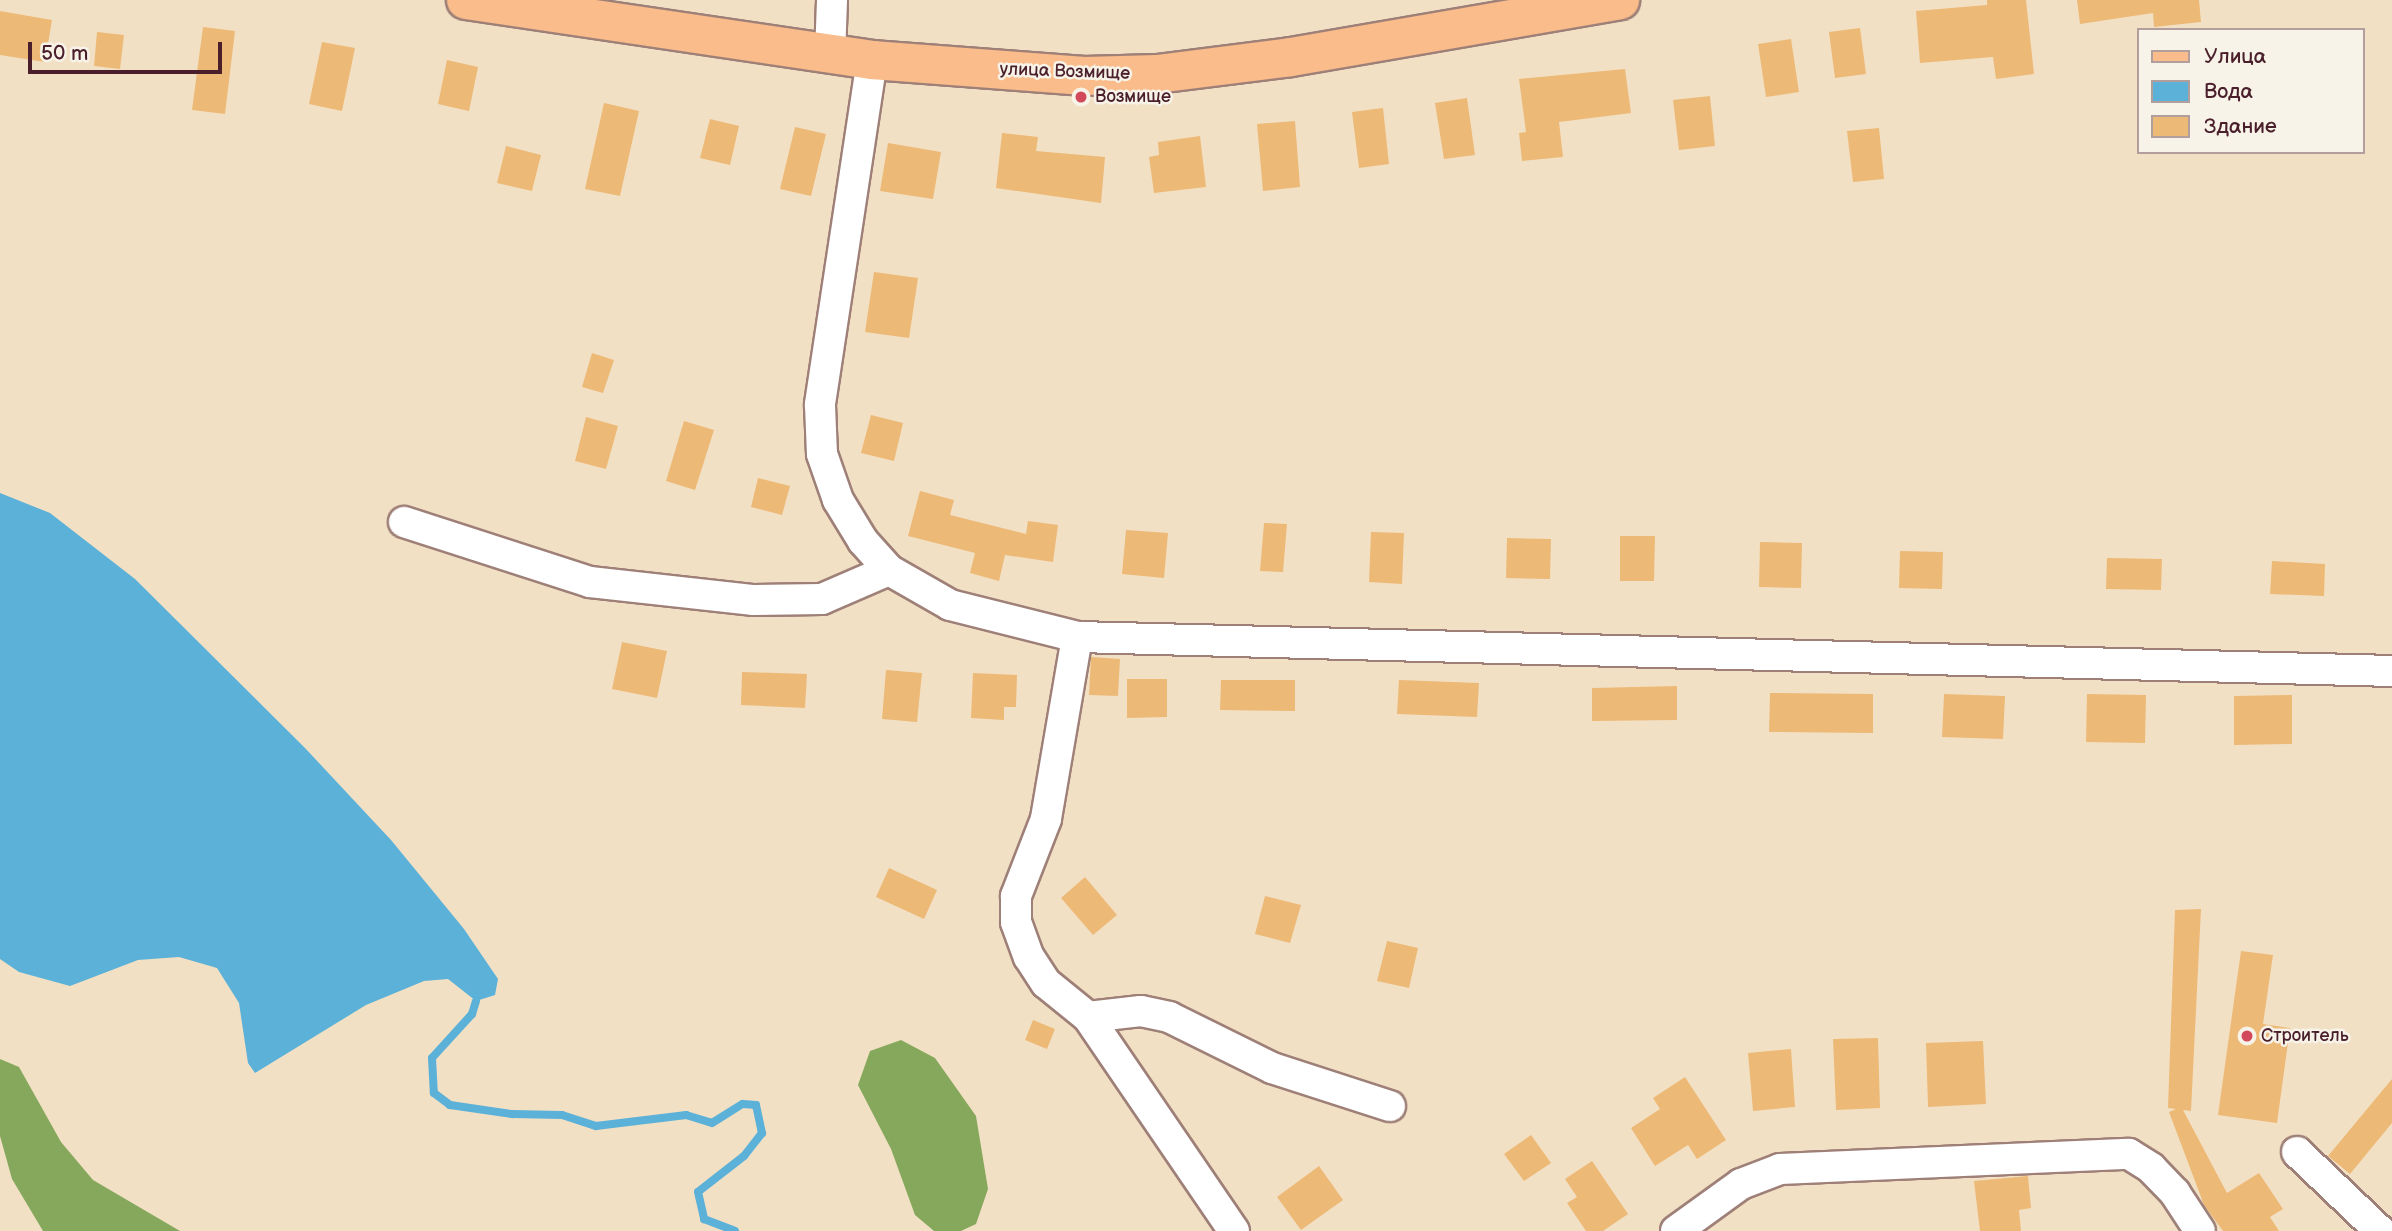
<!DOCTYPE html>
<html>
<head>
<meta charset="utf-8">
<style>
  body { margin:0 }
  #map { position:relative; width:2392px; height:1231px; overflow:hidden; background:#f2e0c5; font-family:"Balsamiq Sans",sans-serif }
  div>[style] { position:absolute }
  .forest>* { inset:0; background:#86a85c }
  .water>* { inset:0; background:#5bb1d8 }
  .stream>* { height:8px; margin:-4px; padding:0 4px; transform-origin:4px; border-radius:4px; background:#5bb1d8 }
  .building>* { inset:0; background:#edb976 }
  .roads { filter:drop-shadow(2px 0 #9e8078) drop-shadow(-2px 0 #9e8078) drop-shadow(0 2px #9e8078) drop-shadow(0 -2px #9e8078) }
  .minor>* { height:30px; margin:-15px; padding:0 15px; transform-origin:15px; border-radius:15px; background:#fff }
  .major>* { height:38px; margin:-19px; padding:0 19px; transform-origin:19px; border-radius:19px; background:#f9bc8a }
  .dots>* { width:19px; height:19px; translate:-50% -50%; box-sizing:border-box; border:4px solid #f7f3e8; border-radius:50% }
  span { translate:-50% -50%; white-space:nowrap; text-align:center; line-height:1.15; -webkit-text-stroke:5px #f7f3e8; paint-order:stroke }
  .street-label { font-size:18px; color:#4a1f2b }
  .poi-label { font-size:18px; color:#4a1f2b }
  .left { translate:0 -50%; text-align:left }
  .legend { position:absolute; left:2137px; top:28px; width:228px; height:126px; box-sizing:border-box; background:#f7f3e8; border:2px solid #b29e9c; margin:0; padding:9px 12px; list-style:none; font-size:21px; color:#4a1f2b }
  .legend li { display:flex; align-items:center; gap:14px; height:35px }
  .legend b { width:35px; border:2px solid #b29e9c }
  .scale { position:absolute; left:28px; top:42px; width:194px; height:32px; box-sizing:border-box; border:4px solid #4a1f2b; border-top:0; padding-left:9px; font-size:21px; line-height:24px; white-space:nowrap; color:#4a1f2b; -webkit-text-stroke:5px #f7f3e8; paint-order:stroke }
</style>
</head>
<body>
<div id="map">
  <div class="forest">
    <i style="clip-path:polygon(901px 1040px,935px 1058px,976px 1116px,988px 1189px,976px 1224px,961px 1231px,934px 1231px,915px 1215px,891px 1149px,858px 1085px,870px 1051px)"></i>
    <i style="clip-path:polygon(0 1059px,19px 1067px,61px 1142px,93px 1180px,180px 1231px,43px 1231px,12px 1179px,0 1136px)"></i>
  </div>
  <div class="water">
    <i style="clip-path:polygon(0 493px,50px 513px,135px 579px,305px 748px,391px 840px,464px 929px,498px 979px,495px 995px,476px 1001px,448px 979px,424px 981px,366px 1005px,255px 1073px,248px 1063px,239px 1003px,217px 968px,179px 957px,138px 960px,70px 986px,19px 972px,0 959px)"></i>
  </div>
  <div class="stream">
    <i style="left:476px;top:1001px;width:14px;rotate:107deg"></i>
    <i style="left:472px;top:1014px;width:59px;rotate:132.3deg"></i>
    <i style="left:432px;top:1058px;width:35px;rotate:87deg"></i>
    <i style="left:434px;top:1093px;width:20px;rotate:37deg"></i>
    <i style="left:450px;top:1105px;width:63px;rotate:8.3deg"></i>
    <i style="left:512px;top:1114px;width:50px;rotate:1.1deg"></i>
    <i style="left:562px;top:1115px;width:36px;rotate:18deg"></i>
    <i style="left:596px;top:1126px;width:91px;rotate:-7deg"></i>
    <i style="left:686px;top:1115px;width:27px;rotate:17deg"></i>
    <i style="left:712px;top:1123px;width:36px;rotate:-32deg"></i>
    <i style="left:743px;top:1104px;width:13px;rotate:4deg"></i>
    <i style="left:756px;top:1105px;width:29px;rotate:78deg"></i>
    <i style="left:762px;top:1133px;width:29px;rotate:128deg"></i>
    <i style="left:744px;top:1156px;width:58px;rotate:142deg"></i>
    <i style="left:698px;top:1192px;width:28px;rotate:77deg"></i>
    <i style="left:704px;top:1219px;width:33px;rotate:21deg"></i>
  </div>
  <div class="building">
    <i style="clip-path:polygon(1987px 0,2026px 0,2034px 74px,1996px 79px,1993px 57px,1920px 63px,1916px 11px,1987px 5px)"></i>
    <i style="clip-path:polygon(2077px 0,2199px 0,2201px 22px,2154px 27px,2153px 13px,2080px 24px)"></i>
    <i style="clip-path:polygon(0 11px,52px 20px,45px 62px,0 55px)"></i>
    <i style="clip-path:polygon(203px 27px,235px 31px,225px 114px,192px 110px)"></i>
    <i style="clip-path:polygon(1860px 28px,1866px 74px,1835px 78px,1829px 32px)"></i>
    <i style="clip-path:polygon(97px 32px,124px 35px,120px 69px,94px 66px)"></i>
    <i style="clip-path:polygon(1791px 39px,1799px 92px,1766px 97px,1758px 44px)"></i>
    <i style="clip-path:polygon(322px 42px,355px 48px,342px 111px,309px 104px)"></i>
    <i style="clip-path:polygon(447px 60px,478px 67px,469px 111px,438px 104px)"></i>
    <i style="clip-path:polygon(1625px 69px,1631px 113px,1559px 122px,1563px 157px,1522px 161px,1519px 133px,1526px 132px,1519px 79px)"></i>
    <i style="clip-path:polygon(1710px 96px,1715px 146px,1679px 150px,1673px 100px)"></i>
    <i style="clip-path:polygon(1467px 98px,1475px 155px,1444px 159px,1435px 103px)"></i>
    <i style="clip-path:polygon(604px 103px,639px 111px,620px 196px,585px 189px)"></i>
    <i style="clip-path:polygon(1383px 108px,1389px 164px,1359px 168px,1352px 112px)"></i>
    <i style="clip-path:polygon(710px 119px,739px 126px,730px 165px,700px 158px)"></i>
    <i style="clip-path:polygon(1295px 121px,1300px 187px,1263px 191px,1257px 124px)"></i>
    <i style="clip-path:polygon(795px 127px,826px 134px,811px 196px,780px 189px)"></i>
    <i style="clip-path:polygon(1879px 128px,1884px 179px,1853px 182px,1847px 131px)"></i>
    <i style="clip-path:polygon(1002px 133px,1038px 137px,1036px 151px,1105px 157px,1101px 203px,996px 188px)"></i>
    <i style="clip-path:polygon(1200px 136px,1206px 187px,1154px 193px,1149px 157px,1159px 155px,1158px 142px)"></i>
    <i style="clip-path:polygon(888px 143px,941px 152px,933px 199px,880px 191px)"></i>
    <i style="clip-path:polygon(506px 146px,541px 155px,532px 191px,497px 183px)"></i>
    <i style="clip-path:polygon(874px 272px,918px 278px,909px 338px,865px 332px)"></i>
    <i style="clip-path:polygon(592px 353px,614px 360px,603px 393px,582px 387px)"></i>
    <i style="clip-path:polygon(871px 415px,903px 423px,894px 461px,861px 453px)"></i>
    <i style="clip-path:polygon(586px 417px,618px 426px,606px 469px,575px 461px)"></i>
    <i style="clip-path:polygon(684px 421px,714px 430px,695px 490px,666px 481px)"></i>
    <i style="clip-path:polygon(758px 478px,790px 486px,782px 515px,751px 507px)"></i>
    <i style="clip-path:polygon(920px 491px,954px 500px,950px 515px,1026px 534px,1028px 521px,1058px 525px,1053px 562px,1005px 555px,999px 581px,970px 573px,975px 553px,908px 536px)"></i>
    <i style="clip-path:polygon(1264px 523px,1287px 524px,1283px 572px,1260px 571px)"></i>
    <i style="clip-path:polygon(1126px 530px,1168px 533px,1164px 578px,1122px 574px)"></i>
    <i style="clip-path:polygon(1371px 532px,1404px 533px,1402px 584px,1369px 582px)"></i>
    <i style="clip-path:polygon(1620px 536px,1655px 536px,1654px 581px,1620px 581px)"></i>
    <i style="clip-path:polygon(1507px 538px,1551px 539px,1550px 579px,1506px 578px)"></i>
    <i style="clip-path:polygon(1760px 542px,1802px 543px,1801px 588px,1759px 587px)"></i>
    <i style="clip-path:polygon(1900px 551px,1943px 552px,1942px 589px,1899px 588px)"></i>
    <i style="clip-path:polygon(2107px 558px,2162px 559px,2161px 590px,2106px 589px)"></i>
    <i style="clip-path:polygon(2272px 561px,2325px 564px,2324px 596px,2270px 594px)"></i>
    <i style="clip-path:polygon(622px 642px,667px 651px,657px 698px,612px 689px)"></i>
    <i style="clip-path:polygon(1091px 657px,1120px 659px,1118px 696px,1089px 695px)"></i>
    <i style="clip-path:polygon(886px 670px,922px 673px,917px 722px,882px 719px)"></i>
    <i style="clip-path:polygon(742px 672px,807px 674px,805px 708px,741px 705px)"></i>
    <i style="clip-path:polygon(973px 673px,1017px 675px,1016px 707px,1004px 707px,1004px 720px,971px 718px)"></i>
    <i style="clip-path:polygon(1127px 679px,1167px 679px,1167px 717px,1127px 718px)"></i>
    <i style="clip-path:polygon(1221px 680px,1295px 680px,1295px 711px,1220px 710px)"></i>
    <i style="clip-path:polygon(1399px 680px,1479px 683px,1477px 717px,1397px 714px)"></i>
    <i style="clip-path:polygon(1677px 686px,1677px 720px,1592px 721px,1592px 688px)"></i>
    <i style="clip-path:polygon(1770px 693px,1873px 694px,1873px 733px,1769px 732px)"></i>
    <i style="clip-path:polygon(1944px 694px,2005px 696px,2003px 739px,1942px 737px)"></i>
    <i style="clip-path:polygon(2087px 694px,2146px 695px,2145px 743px,2086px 742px)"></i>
    <i style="clip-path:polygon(2292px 695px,2292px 744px,2234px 745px,2234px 696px)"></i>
    <i style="clip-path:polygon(889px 868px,937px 890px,924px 919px,876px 897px)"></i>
    <i style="clip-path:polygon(1085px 877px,1117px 915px,1093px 935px,1061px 898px)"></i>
    <i style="clip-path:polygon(1265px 896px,1301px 905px,1290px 943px,1255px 934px)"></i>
    <i style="clip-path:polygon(2201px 909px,2191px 1111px,2183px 1110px,2227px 1193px,2259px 1173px,2283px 1209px,2270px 1217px,2279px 1231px,2223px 1231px,2204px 1205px,2169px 1112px,2176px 1109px,2168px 1108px,2175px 910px)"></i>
    <i style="clip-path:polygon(1387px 941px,1418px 948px,1409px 988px,1377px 981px)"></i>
    <i style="clip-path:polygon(2241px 951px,2273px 955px,2263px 1024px,2290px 1028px,2277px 1123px,2218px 1115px)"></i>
    <i style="clip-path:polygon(1033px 1020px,1055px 1029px,1047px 1049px,1025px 1040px)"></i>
    <i style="clip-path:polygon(1878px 1038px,1880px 1108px,1836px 1110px,1833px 1039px)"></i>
    <i style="clip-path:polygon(1983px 1041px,1986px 1104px,1928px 1107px,1926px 1043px)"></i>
    <i style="clip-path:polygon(1791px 1049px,1795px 1107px,1753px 1111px,1748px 1053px)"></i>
    <i style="clip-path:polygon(1685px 1077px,1726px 1140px,1697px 1159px,1688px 1145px,1655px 1166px,1631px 1128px,1660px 1109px,1653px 1098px)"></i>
    <i style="clip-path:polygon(2392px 1079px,2392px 1123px,2350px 1174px,2328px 1156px)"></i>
    <i style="clip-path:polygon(1531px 1135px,1551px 1163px,1524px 1181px,1504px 1154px)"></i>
    <i style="clip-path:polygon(1592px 1161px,1628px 1214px,1603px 1231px,1586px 1231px,1567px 1203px,1577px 1197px,1565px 1179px)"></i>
    <i style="clip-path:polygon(1319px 1166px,1343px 1200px,1301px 1230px,1277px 1197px)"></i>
    <i style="clip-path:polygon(2028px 1176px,2031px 1208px,2019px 1210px,2021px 1231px,1980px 1231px,1974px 1181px)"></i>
  </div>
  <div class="roads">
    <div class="minor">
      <i style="left:830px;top:55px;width:55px;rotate:-87.9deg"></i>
      <i style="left:872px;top:60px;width:349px;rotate:98.6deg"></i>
      <i style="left:820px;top:405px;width:49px;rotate:87.7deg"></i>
      <i style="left:822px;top:454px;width:49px;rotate:70.8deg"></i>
      <i style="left:838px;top:500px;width:48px;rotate:58.6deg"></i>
      <i style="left:863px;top:541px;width:39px;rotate:48deg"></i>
      <i style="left:889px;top:570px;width:70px;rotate:29.8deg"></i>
      <i style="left:950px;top:605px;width:131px;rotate:14.1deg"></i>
      <i style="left:1077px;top:637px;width:1315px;rotate:1.48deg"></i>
      <i style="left:404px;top:522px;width:195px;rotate:17.9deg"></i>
      <i style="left:590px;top:582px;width:165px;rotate:6.3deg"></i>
      <i style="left:754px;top:600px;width:68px;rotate:-0.8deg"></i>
      <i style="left:822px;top:599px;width:73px;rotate:-23.4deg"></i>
      <i style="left:1077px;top:637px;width:185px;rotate:99.7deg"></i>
      <i style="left:1046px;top:819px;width:83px;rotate:111.3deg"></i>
      <i style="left:1016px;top:896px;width:26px;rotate:90deg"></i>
      <i style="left:1016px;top:922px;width:37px;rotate:70deg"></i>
      <i style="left:1029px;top:957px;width:31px;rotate:57deg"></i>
      <i style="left:1046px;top:983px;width:54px;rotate:39deg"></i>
      <i style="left:1088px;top:1017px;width:259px;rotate:55.7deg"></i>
      <i style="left:1088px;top:1017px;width:53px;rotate:-6.5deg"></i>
      <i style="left:1141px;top:1011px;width:29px;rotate:12deg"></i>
      <i style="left:1169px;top:1017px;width:115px;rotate:26.3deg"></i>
      <i style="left:1272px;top:1068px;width:124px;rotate:17.9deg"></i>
      <i style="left:2297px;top:1152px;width:115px;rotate:43.6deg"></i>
      <i style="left:1676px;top:1231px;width:80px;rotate:-35.9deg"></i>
      <i style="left:1741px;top:1184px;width:42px;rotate:-21deg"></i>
      <i style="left:1780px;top:1169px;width:349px;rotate:-2.5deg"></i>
      <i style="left:2129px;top:1154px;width:26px;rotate:32deg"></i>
      <i style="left:2151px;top:1168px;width:35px;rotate:46deg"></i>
      <i style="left:2175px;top:1193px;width:45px;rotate:56.7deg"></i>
    </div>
    <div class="major">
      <i style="left:466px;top:0;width:410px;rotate:8.4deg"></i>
      <i style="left:872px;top:60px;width:213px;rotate:4.3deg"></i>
      <i style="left:1084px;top:76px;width:73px;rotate:-1.6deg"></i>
      <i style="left:1157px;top:74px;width:135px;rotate:-7.2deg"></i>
      <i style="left:1291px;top:57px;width:334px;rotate:-9.8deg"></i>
    </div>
  </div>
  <div class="dots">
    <i style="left:1081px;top:97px;background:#d1495b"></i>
    <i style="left:2247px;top:1036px;background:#d1495b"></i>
  </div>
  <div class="street-label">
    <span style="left:1065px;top:72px;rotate:2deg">улица Возмище</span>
  </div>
  <div class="poi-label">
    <span class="left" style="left:1095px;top:97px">Возмище</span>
    <span class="left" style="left:2261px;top:1036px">Строитель</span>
  </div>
  <ul class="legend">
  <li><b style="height:9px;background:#f9bc8a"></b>Улица</li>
  <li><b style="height:19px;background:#5bb1d8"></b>Вода</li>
  <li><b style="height:19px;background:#edb976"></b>Здание</li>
  </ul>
  <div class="scale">50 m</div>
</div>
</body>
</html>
